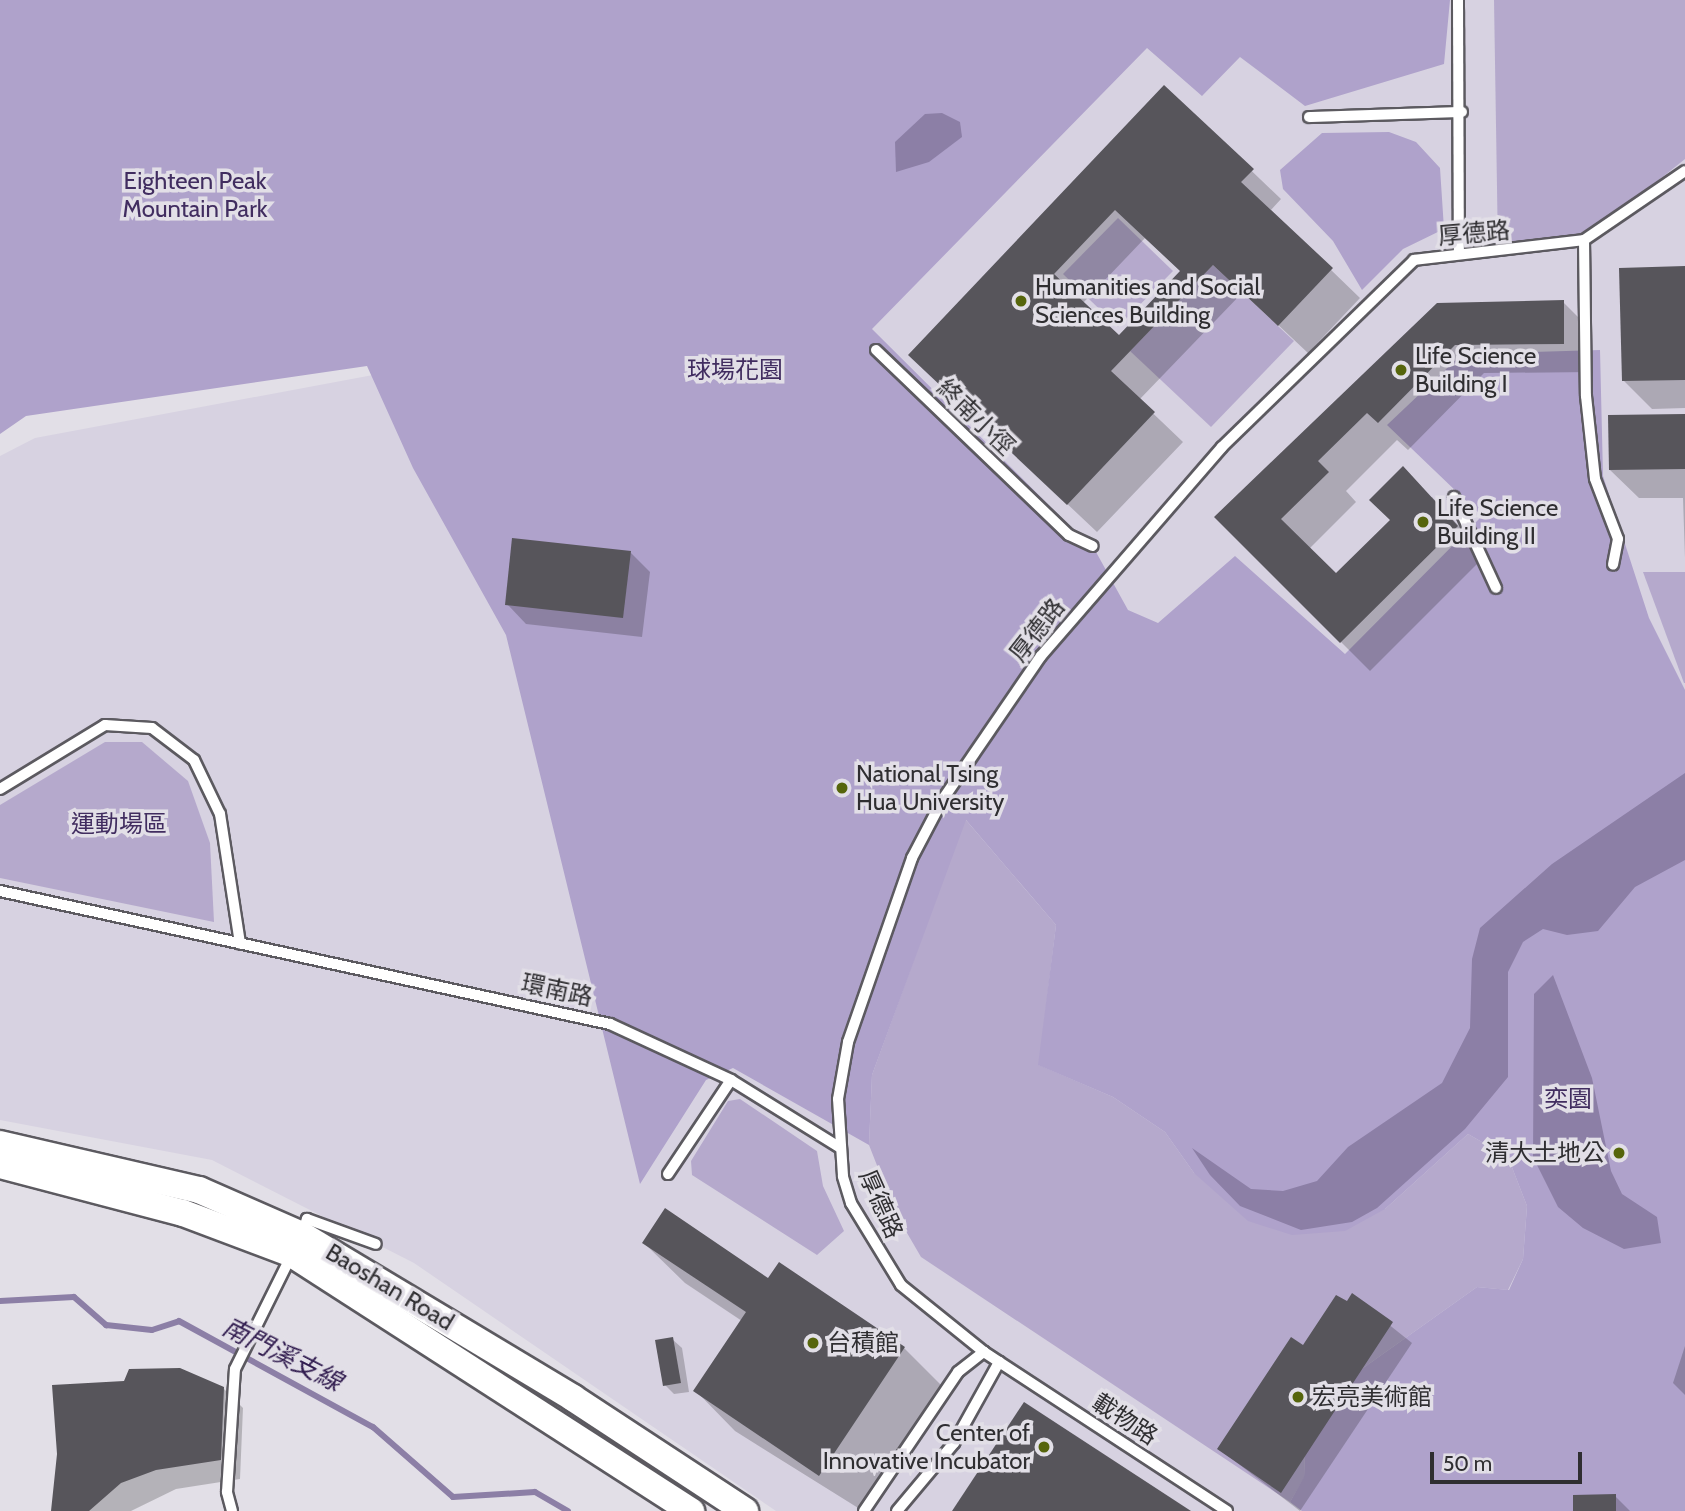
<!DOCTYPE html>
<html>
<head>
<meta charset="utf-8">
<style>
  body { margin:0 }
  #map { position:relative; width:1685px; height:1511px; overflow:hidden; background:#e2dfe7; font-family:Cabin,"Noto Sans TC",sans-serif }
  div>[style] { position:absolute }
  .built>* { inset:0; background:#d7d2e1 }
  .green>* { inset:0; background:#b5a9cc }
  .forest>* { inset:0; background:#afa2cb }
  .water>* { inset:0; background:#8c7fa6 }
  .shadow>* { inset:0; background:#0003 }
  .stream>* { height:6px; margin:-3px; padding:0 3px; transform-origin:3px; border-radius:3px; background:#8c7fa6 }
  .building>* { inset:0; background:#57555b }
  .roads { filter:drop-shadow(2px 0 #5c5a60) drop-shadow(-2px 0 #5c5a60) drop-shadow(0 2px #5c5a60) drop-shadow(0 -2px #5c5a60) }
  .service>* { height:10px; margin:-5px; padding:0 5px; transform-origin:5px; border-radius:5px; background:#fff }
  .tertiary>* { height:26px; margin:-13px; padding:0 13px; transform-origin:13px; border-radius:13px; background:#fff }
  .dots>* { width:19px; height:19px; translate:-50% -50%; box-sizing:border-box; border:4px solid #e2dfe7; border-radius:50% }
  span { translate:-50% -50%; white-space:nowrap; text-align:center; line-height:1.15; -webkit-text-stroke:7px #e2dfe7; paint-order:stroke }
  .park-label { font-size:24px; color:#412d60 }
  .street-label { font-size:24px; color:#2f2e31 }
  .poi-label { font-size:24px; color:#2f2e31 }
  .left { translate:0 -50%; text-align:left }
  .right { translate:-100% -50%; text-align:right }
  .water-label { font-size:26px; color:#311c4f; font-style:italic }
  .scale { position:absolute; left:1430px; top:1452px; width:152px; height:32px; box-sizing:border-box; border:4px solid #2f2e31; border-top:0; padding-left:9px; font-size:21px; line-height:24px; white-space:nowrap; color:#2f2e31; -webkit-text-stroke:5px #e2dfe7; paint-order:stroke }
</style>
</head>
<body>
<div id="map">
  <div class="built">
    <i style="clip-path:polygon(510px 0,1685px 0,1685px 1511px,776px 1511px,414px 1263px,212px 1160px,0 1120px,0 456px,35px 438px,464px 358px)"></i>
  </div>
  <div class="green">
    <i style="clip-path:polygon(1494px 0,1685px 0,1685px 159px,1584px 240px,1498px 250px)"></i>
    <i style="clip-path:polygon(1118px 218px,1173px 271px,1118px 327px,1063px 274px)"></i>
    <i style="clip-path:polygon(1213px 265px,1294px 341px,1211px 427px,1130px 351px)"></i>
    <i style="clip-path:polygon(1643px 572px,1685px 572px,1685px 683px,1684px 683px)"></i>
    <i style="clip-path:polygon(105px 742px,142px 742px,188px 781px,210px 843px,214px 922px,0 878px,0 805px)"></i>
    <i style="clip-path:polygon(965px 819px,1056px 925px,1039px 1065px,1113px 1097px,1165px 1132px,1194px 1173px,1385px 1209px,1468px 1134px,1508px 1157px,1527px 1206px,1523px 1259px,1508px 1290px,1477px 1287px,1307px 1408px,1304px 1478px,1290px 1502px,921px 1257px,896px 1214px,869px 1145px,872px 1075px)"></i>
    <i style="clip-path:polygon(740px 1099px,817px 1151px,823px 1186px,844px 1231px,817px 1255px,692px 1175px,691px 1161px,728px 1101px)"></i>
  </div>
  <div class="forest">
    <i style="clip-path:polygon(0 0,1450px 0,1444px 64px,1305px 106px,1240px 57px,1202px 96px,1147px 48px,872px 329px,1096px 552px,1128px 610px,1158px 623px,1235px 556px,1345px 654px,1482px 516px,1387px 425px,1462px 354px,1600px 350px,1603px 476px,1649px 618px,1685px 690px,1685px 1511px,1302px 1511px,1290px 1502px,1304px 1477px,1307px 1408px,1477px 1287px,1509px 1290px,1523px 1259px,1527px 1206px,1508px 1157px,1468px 1134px,1385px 1209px,1345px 1231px,1292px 1235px,1248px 1221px,1194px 1173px,1165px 1132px,1113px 1097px,1038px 1065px,1056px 925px,966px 820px,872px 1075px,869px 1145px,733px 1068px,706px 1080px,640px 1184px,506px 635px,413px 468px,367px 366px,26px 416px,0 434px)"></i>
    <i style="clip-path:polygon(1389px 132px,1416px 142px,1440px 168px,1444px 229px,1403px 249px,1362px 290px,1333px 241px,1283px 189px,1280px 170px,1322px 133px)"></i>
  </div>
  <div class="water">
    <i style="clip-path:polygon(942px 113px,960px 122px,962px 137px,929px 162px,896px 172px,895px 142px,925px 114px)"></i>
    <i style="clip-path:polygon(1685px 773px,1685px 860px,1635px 887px,1598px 931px,1567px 935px,1543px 929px,1523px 942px,1508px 972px,1508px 1077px,1465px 1129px,1377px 1208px,1352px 1222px,1301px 1230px,1240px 1206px,1210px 1175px,1192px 1148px,1251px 1189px,1283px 1191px,1317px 1181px,1348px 1147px,1442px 1083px,1470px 1028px,1472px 959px,1480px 928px,1552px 864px)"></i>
    <i style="clip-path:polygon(1553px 975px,1592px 1078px,1611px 1171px,1622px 1194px,1657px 1217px,1661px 1243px,1624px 1249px,1583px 1228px,1558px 1207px,1533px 1157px,1534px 994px)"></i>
  </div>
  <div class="shadow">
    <i style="clip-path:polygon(evenodd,1164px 87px,1281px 199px,1270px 211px,1360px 298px,1308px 353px,1243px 292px,1139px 400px,1183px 442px,1097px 532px,939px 383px,1164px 87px,1145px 238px,1182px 272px,1120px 338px,1083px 303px,1145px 238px)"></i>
    <i style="clip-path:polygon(1685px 268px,1685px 408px,1652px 409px,1623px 380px)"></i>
    <i style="clip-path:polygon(1563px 302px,1592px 331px,1592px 372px,1484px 373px,1408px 450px,1397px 440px,1346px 491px,1356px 502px,1309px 549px,1336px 576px,1432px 497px,1486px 555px,1370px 671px,1216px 517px,1438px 305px)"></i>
    <i style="clip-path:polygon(1685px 416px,1685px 558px,1683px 498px,1639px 498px,1610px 470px)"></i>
    <i style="clip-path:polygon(631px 553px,650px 572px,642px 637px,526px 624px,507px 604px)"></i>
    <i style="clip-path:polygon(644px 1243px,769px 1280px,780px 1264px,904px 1348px,945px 1389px,863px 1511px,735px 1431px,695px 1390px,742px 1321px,685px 1283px)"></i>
    <i style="clip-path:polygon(1353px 1296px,1412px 1343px,1300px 1511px,1219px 1449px)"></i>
    <i style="clip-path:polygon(672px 1339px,682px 1348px,689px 1392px,674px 1394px,665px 1385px)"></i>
    <i style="clip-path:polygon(1685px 1346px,1685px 1395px,1673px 1383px)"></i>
    <i style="clip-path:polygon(125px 1383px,223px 1388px,243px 1408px,240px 1479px,176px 1489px,131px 1511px,55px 1511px)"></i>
    <i style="clip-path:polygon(1615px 1496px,1630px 1511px,1575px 1511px)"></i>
  </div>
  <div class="stream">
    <i style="left:0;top:1301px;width:74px;rotate:-3.1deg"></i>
    <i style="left:74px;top:1297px;width:43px;rotate:41.2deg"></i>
    <i style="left:106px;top:1325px;width:46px;rotate:6.2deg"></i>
    <i style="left:152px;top:1330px;width:28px;rotate:-18deg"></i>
    <i style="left:179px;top:1321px;width:221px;rotate:28.7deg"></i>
    <i style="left:373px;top:1427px;width:106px;rotate:41.2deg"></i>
    <i style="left:453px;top:1497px;width:82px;rotate:-3.5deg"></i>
    <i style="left:535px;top:1492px;width:38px;rotate:30deg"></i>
  </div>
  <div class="building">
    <i style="clip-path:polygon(evenodd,1164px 85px,1254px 169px,1241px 182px,1333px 268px,1278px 326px,1213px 265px,1111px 371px,1155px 412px,1067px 505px,908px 355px,1164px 85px,1115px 210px,1180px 271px,1119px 335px,1054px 274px,1115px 210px)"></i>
    <i style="clip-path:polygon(1685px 266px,1685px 380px,1622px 381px,1619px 268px)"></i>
    <i style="clip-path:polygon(1564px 300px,1564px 344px,1455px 345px,1378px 423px,1367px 413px,1318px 461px,1329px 472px,1281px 519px,1336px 573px,1390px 520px,1369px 500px,1403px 466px,1458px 526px,1340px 643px,1214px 517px,1437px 303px)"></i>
    <i style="clip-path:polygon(1685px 414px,1685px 469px,1609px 470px,1608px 415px)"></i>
    <i style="clip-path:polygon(512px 538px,631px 551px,623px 618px,505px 605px)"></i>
    <i style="clip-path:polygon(665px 1208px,768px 1278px,779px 1262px,905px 1347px,819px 1476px,693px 1391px,746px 1312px,642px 1243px)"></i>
    <i style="clip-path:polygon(1352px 1293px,1393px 1322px,1281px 1493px,1217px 1449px,1291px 1337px,1303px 1345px,1336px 1295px,1347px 1301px)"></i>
    <i style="clip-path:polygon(673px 1337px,681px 1383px,663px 1386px,655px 1340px)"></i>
    <i style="clip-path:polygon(180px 1368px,224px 1387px,221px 1460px,156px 1470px,121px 1483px,89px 1511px,51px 1511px,57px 1454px,52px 1385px,124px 1381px,129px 1369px)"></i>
    <i style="clip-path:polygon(1024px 1402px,1191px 1511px,952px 1511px)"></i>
    <i style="clip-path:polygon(1616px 1494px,1616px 1511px,1573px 1511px,1573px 1495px)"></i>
  </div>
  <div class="roads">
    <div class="service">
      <i style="left:1458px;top:0;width:251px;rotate:89.8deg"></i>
      <i style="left:1309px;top:117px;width:153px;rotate:-1.9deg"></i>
      <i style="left:1584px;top:240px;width:156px;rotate:89.3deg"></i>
      <i style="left:1586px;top:396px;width:83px;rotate:83.8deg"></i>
      <i style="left:1595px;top:479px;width:64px;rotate:69deg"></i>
      <i style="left:1618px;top:539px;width:26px;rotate:101deg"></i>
      <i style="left:876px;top:350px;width:267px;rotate:43.8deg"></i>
      <i style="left:1069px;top:535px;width:26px;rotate:25deg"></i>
      <i style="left:1454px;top:497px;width:100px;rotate:65.2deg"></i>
      <i style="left:0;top:789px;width:123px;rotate:-31.4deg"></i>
      <i style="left:105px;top:725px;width:47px;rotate:3.7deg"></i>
      <i style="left:152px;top:728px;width:53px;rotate:37.3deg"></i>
      <i style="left:194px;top:760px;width:60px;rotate:64.3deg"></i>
      <i style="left:220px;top:814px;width:131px;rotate:81.2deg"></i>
      <i style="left:0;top:891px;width:624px;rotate:12.3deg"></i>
      <i style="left:610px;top:1024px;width:133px;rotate:24.8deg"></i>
      <i style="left:731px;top:1080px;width:127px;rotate:31.8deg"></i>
      <i style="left:668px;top:1174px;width:113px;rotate:-56.2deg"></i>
      <i style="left:302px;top:1235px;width:17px;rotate:-73deg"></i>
      <i style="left:307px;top:1219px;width:73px;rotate:19.9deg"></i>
      <i style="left:232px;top:1511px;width:20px;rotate:-105deg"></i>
      <i style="left:227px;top:1492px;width:123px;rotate:-86.3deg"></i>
      <i style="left:235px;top:1369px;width:128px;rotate:-63.6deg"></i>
      <i style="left:864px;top:1511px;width:168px;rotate:-55.9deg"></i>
      <i style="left:958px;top:1372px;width:33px;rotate:-38deg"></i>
      <i style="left:897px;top:1511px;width:89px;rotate:-50deg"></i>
      <i style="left:954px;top:1443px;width:93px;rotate:-60.9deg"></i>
      <i style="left:1227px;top:1511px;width:290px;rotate:-146.8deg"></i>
      <i style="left:984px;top:1352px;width:107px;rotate:-141.1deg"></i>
      <i style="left:901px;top:1285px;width:96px;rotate:-121.4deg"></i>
      <i style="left:851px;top:1203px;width:28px;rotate:-107deg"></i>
      <i style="left:843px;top:1176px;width:77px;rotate:-93.7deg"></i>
      <i style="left:838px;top:1099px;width:58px;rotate:-80deg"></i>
      <i style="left:848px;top:1042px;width:195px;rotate:-70.8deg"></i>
      <i style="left:912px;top:858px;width:67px;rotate:-62.3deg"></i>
      <i style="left:943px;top:799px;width:173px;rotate:-55.6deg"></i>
      <i style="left:1041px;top:656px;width:276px;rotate:-49.1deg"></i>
      <i style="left:1222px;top:447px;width:268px;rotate:-44.2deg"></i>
      <i style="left:1414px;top:260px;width:171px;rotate:-6.7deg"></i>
      <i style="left:1584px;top:240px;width:122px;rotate:-34.3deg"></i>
    </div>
    <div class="tertiary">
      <i style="left:0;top:1144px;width:204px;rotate:13deg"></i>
      <i style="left:199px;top:1190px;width:112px;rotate:23.6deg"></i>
      <i style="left:302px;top:1235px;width:316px;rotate:31deg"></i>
      <i style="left:573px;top:1398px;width:206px;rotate:33.3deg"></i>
      <i style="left:0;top:1165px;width:189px;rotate:14.7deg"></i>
      <i style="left:183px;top:1213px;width:116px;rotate:20.6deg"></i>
      <i style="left:292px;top:1254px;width:475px;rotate:32.8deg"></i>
    </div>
  </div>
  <div class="dots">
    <i style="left:1021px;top:301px;background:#56650c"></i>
    <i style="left:1401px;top:370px;background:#56650c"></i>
    <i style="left:1423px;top:522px;background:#56650c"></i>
    <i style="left:842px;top:788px;background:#56650c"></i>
    <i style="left:1619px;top:1153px;background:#56650c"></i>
    <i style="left:813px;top:1343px;background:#56650c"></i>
    <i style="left:1298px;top:1397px;background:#56650c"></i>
    <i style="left:1044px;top:1447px;background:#56650c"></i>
  </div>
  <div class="park-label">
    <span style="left:195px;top:195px">Eighteen Peak<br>Mountain Park</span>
    <span style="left:735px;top:370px">球場花園</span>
    <span style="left:119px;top:824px">運動場區</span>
    <span style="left:1568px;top:1099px">奕園</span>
  </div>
  <div class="street-label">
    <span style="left:1474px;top:233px;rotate:-5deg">厚德路</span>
    <span style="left:976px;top:417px;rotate:44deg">終南小徑</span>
    <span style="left:1037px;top:630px;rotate:-52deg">厚德路</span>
    <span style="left:557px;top:990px;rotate:12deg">環南路</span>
    <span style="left:881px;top:1204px;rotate:66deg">厚德路</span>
    <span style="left:390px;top:1287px;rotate:31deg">Baoshan Road</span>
    <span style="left:1125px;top:1419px;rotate:33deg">載物路</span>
  </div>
  <div class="poi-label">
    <span class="left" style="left:1035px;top:301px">Humanities and Social<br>Sciences Building</span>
    <span class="left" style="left:1415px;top:370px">Life Science<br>Building I</span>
    <span class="left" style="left:1437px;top:522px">Life Science<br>Building II</span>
    <span class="left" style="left:856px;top:788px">National Tsing<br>Hua University</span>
    <span class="right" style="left:1605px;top:1153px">清大土地公</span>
    <span class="left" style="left:827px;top:1343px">台積館</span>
    <span class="left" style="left:1312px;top:1397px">宏亮美術館</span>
    <span class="right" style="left:1030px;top:1447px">Center of<br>Innovative Incubator</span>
  </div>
  <div class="water-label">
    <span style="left:282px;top:1355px;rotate:27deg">南門溪支線</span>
  </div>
  <div class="scale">50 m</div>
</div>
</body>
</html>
